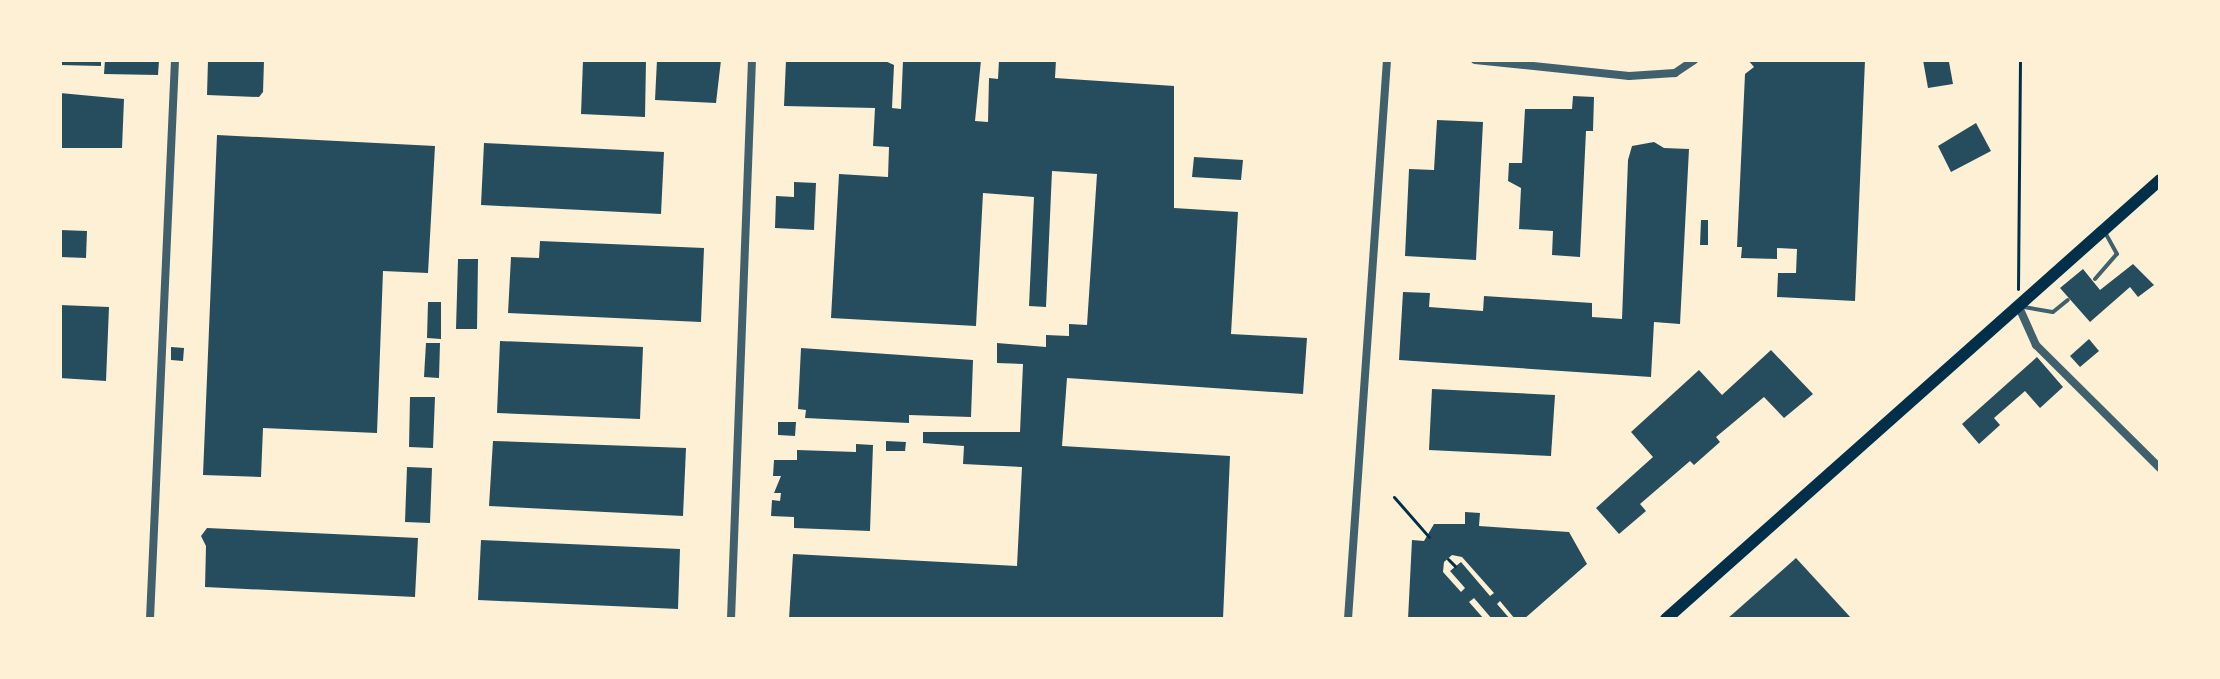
<!DOCTYPE html>
<html>
<head>
<meta charset="utf-8">
<style>
  body { margin:0 }
  #map { position:relative; width:2220px; height:679px; overflow:hidden; background:#fdf0d5; font-family:Mulish,sans-serif }
  div>[style] { position:absolute }
  .building>* { inset:0; background:#264d5e }
  .path>* { height:3px; margin:-1.5px; padding:0 1.5px; transform-origin:1.5px; border-radius:1.5px; background:#003049 }
  .service>* { height:4px; margin:-2px; padding:0 2px; transform-origin:2px; border-radius:2px; background:#3f606c }
  .minor>* { height:8px; margin:-4px; padding:0 4px; transform-origin:4px; border-radius:4px; background:#3f606c }
  .secondary>* { height:12px; margin:-6px; padding:0 6px; transform-origin:6px; border-radius:6px; background:#003049 }
  span { translate:-50% -50%; white-space:nowrap; text-align:center; line-height:1.15; -webkit-text-stroke:7px #fdf0d5; paint-order:stroke }
  .frame { position:absolute; inset:0; border:62px solid #fdf0d5; pointer-events:none }
</style>
</head>
<body>
<div id="map">
  <div class="building">
    <i style="clip-path:polygon(60px 60px,101px 60px,101px 66px,60px 65px)"></i>
    <i style="clip-path:polygon(105px 60px,159px 60px,158px 75px,104px 74px)"></i>
    <i style="clip-path:polygon(208px 60px,264px 60px,263px 92px,259px 97px,207px 95px)"></i>
    <i style="clip-path:polygon(583px 60px,646px 60px,645px 117px,581px 114px)"></i>
    <i style="clip-path:polygon(657px 60px,721px 60px,716px 103px,655px 100px)"></i>
    <i style="clip-path:polygon(786px 60px,883px 60px,894px 65px,892px 108px,901px 109px,903px 60px,981px 60px,975px 121px,988px 122px,989px 78px,998px 79px,999px 60px,1056px 60px,1055px 78px,1174px 86px,1174px 208px,1238px 212px,1231px 334px,1307px 338px,1303px 394px,1067px 378px,1062px 446px,1230px 456px,1223px 619px,789px 619px,793px 554px,1017px 566px,1022px 467px,963px 464px,964px 446px,923px 443px,923px 432px,1020px 432px,1023px 364px,997px 363px,997px 343px,1046px 347px,1046px 335px,1069px 336px,1069px 324px,1087px 325px,1097px 174px,1052px 171px,1046px 307px,1029px 306px,1034px 197px,983px 193px,976px 326px,831px 318px,839px 174px,888px 177px,889px 147px,873px 146px,875px 108px,784px 106px)"></i>
    <i style="clip-path:polygon(1748px 60px,1865px 60px,1855px 301px,1777px 297px,1778px 273px,1796px 273px,1797px 249px,1777px 248px,1777px 259px,1741px 258px,1742px 247px,1737px 247px,1745px 74px,1754px 67px)"></i>
    <i style="clip-path:polygon(1923px 60px,1949px 62px,1953px 84px,1928px 88px)"></i>
    <i style="clip-path:polygon(60px 93px,124px 99px,122px 148px,60px 148px)"></i>
    <i style="clip-path:polygon(1573px 96px,1594px 97px,1593px 131px,1586px 131px,1580px 257px,1552px 255px,1553px 231px,1519px 229px,1521px 188px,1508px 181px,1509px 163px,1522px 163px,1525px 109px,1572px 109px)"></i>
    <i style="clip-path:polygon(1437px 120px,1483px 122px,1476px 260px,1405px 256px,1409px 169px,1434px 170px)"></i>
    <i style="clip-path:polygon(1976px 123px,1991px 151px,1951px 172px,1938px 146px)"></i>
    <i style="clip-path:polygon(217px 135px,435px 146px,428px 273px,383px 271px,377px 433px,263px 428px,261px 477px,203px 475px)"></i>
    <i style="clip-path:polygon(1654px 142px,1664px 148px,1689px 149px,1680px 324px,1654px 322px,1651px 377px,1399px 360px,1403px 292px,1430px 293px,1429px 307px,1483px 311px,1484px 296px,1592px 303px,1592px 317px,1622px 319px,1628px 160px,1632px 146px)"></i>
    <i style="clip-path:polygon(484px 143px,664px 152px,661px 214px,481px 205px)"></i>
    <i style="clip-path:polygon(1194px 157px,1243px 160px,1241px 180px,1192px 177px)"></i>
    <i style="clip-path:polygon(794px 182px,816px 183px,814px 230px,775px 228px,776px 196px,794px 197px)"></i>
    <i style="clip-path:polygon(1701px 220px,1708px 220px,1708px 245px,1700px 245px)"></i>
    <i style="clip-path:polygon(60px 230px,87px 231px,86px 258px,60px 257px)"></i>
    <i style="clip-path:polygon(540px 241px,704px 248px,701px 322px,508px 313px,511px 257px,539px 258px)"></i>
    <i style="clip-path:polygon(458px 259px,478px 259px,477px 329px,456px 329px)"></i>
    <i style="clip-path:polygon(2133px 264px,2154px 285px,2138px 297px,2130px 287px,2090px 322px,2060px 288px,2083px 269px,2100px 290px)"></i>
    <i style="clip-path:polygon(428px 302px,441px 302px,441px 339px,427px 338px)"></i>
    <i style="clip-path:polygon(60px 305px,109px 307px,106px 381px,60px 378px)"></i>
    <i style="clip-path:polygon(2089px 339px,2099px 351px,2080px 367px,2070px 356px)"></i>
    <i style="clip-path:polygon(500px 341px,643px 347px,640px 419px,497px 413px)"></i>
    <i style="clip-path:polygon(426px 343px,440px 343px,439px 378px,424px 377px)"></i>
    <i style="clip-path:polygon(171px 347px,184px 348px,183px 361px,171px 360px)"></i>
    <i style="clip-path:polygon(801px 348px,973px 360px,971px 417px,909px 415px,909px 423px,805px 418px,806px 410px,798px 409px)"></i>
    <i style="clip-path:polygon(1771px 350px,1813px 394px,1784px 418px,1764px 397px,1716px 437px,1720px 442px,1694px 465px,1690px 461px,1640px 504px,1646px 511px,1619px 534px,1596px 508px,1653px 457px,1631px 432px,1699px 370px,1722px 395px)"></i>
    <i style="clip-path:polygon(2037px 357px,2063px 387px,2040px 408px,2025px 391px,1994px 418px,2000px 425px,1979px 444px,1962px 424px)"></i>
    <i style="clip-path:polygon(1432px 389px,1555px 395px,1551px 456px,1429px 450px)"></i>
    <i style="clip-path:polygon(410px 397px,435px 397px,433px 448px,409px 447px)"></i>
    <i style="clip-path:polygon(778px 422px,796px 422px,795px 436px,778px 435px)"></i>
    <i style="clip-path:polygon(493px 441px,686px 448px,683px 516px,489px 506px)"></i>
    <i style="clip-path:polygon(886px 441px,906px 442px,905px 451px,886px 451px)"></i>
    <i style="clip-path:polygon(856px 444px,873px 445px,870px 531px,794px 528px,794px 517px,771px 516px,772px 500px,780px 501px,781px 493px,774px 493px,781px 476px,773px 476px,774px 460px,797px 460px,797px 450px,856px 452px)"></i>
    <i style="clip-path:polygon(407px 467px,432px 468px,430px 523px,405px 522px)"></i>
    <i style="clip-path:polygon(evenodd,1465px 512px,1480px 513px,1479px 526px,1569px 532px,1587px 564px,1524px 619px,1515px 619px,1500px 601px,1497px 604px,1510px 619px,1492px 619px,1474px 598px,1469px 602px,1484px 619px,1408px 619px,1412px 540px,1424px 541px,1434px 524px,1465px 524px,1465px 512px,1452px 555px,1462px 557px,1494px 593px,1490px 596px,1461px 562px,1450px 571px,1465px 588px,1461px 592px,1443px 572px,1444px 562px,1452px 555px)"></i>
    <i style="clip-path:polygon(207px 528px,418px 538px,415px 597px,205px 587px,206px 546px,201px 536px)"></i>
    <i style="clip-path:polygon(481px 540px,680px 549px,678px 609px,478px 600px)"></i>
    <i style="clip-path:polygon(1796px 558px,1852px 619px,1727px 619px)"></i>
  </div>
  <div class="path">
    <i style="left:2018px;top:289px;width:229px;rotate:-89.5deg"></i>
    <i style="left:1394px;top:497px;width:53px;rotate:48.8deg"></i>
    <i style="left:1448px;top:559px;width:10px;rotate:45deg"></i>
  </div>
  <div class="service">
    <i style="left:2095px;top:279px;width:33px;rotate:-49deg"></i>
    <i style="left:2117px;top:254px;width:25px;rotate:-119deg"></i>
    <i style="left:2024px;top:307px;width:29px;rotate:10deg"></i>
    <i style="left:2053px;top:312px;width:19px;rotate:-39deg"></i>
  </div>
  <div class="minor">
    <i style="left:1475px;top:60px;width:155px;rotate:5.9deg"></i>
    <i style="left:1629px;top:76px;width:46px;rotate:-3.7deg"></i>
    <i style="left:1675px;top:73px;width:23px;rotate:-34deg"></i>
    <i style="left:2018px;top:305px;width:44px;rotate:65.8deg"></i>
    <i style="left:2036px;top:345px;width:175px;rotate:44.8deg"></i>
    <i style="left:150px;top:619px;width:560px;rotate:-87.44deg"></i>
    <i style="left:731px;top:619px;width:559px;rotate:-87.85deg"></i>
    <i style="left:1348px;top:619px;width:560px;rotate:-86.01deg"></i>
  </div>
  <div class="secondary">
    <i style="left:1666px;top:619px;width:661px;rotate:-41.63deg"></i>
  </div>
  <div class="frame"></div>
</div>
</body>
</html>
